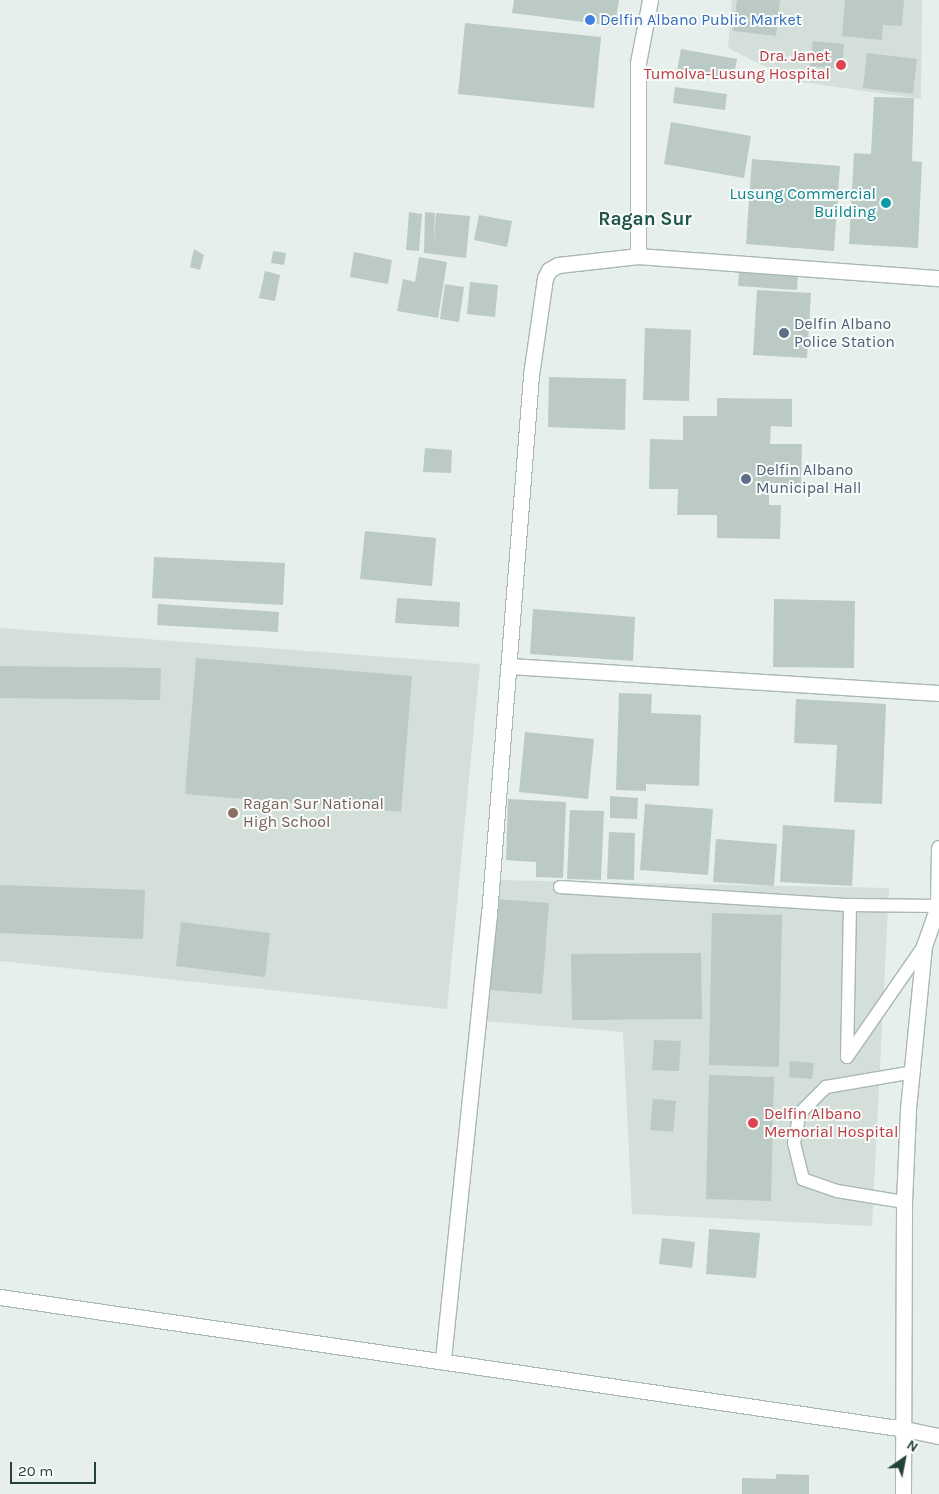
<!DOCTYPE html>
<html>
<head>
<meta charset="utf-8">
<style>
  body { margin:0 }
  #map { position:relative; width:939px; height:1494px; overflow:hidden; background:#e6efeb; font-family:Karla,sans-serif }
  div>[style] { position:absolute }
  .built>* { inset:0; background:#d4dfda }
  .building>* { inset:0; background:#bbcac4 }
  .roads { filter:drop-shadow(1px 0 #a8b8b2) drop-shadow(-1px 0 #a8b8b2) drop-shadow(0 1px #a8b8b2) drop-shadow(0 -1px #a8b8b2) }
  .service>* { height:12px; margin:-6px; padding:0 6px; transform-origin:6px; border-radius:6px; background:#fff }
  .minor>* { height:15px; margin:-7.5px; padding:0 7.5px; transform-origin:7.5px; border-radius:7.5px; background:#fff }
  .tertiary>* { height:15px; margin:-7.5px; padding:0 7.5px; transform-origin:7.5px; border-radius:7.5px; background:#fff }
  .dots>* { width:14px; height:14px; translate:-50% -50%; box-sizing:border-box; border:2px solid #f7fbf9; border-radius:50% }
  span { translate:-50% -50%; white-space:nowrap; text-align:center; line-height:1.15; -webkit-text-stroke:4px #f7fbf9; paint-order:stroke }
  .shop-label { font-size:16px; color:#366cbe }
  .left { translate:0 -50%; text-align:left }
  .health-label { font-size:16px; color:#be3a42 }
  .right { translate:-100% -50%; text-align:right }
  .culture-label { font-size:16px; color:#0d838f }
  .service-label { font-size:16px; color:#4e5e75 }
  .education-label { font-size:16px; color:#785e54 }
  .quarter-label { font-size:19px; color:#1f5548; font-weight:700 }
  .north { position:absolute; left:879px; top:1434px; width:50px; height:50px; -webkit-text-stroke:4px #f7fbf9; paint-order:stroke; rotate:33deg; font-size:14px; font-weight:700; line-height:20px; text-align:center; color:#24423a }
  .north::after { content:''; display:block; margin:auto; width:18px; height:22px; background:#24423a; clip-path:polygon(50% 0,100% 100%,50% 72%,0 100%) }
  .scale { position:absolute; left:10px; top:1462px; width:86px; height:22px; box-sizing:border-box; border:2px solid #24423a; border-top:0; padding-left:6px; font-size:15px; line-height:18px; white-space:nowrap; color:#24423a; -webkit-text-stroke:4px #f7fbf9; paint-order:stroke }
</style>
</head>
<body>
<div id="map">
  <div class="built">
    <i style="clip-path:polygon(732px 0,922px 0,921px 99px,794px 81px,728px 48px)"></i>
    <i style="clip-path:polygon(0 628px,480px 664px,447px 1009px,0 961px)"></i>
    <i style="clip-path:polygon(493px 880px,889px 888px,872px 1226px,632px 1214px,623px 1032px,482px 1021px)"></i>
  </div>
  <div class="building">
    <i style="clip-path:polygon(514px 0,619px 0,615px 26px,512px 13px)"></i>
    <i style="clip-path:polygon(737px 0,780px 0,776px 36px,733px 31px)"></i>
    <i style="clip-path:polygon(845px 0,904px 0,902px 26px,883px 25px,882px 40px,842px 36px)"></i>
    <i style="clip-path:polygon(465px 23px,601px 37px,594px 108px,458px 94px)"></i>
    <i style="clip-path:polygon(813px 41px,844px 44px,842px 69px,810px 66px)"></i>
    <i style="clip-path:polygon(681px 49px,737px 59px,733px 80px,677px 71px)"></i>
    <i style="clip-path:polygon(867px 53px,917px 59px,913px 94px,863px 88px)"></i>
    <i style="clip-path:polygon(675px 87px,727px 94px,725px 110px,673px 103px)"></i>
    <i style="clip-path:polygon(874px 97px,914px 98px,912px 161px,922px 162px,918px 248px,849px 244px,854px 153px,871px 154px)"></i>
    <i style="clip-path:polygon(671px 122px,751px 136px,744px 178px,664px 164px)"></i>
    <i style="clip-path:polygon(752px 159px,840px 166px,834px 251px,746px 244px)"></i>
    <i style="clip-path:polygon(409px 212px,422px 214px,419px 251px,406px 250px)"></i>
    <i style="clip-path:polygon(425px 212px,435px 213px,434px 243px,436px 213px,470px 216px,466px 258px,424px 253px)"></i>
    <i style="clip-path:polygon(479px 215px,512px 221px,507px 247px,474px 240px)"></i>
    <i style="clip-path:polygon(194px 249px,204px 255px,200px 270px,190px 267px)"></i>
    <i style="clip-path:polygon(273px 251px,286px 253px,284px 265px,271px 263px)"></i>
    <i style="clip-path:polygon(354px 252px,392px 260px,388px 284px,350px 277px)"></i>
    <i style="clip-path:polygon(419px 257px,447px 262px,438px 318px,397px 311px,403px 279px,415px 282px)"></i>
    <i style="clip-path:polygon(739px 270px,798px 274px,797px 290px,738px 286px)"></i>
    <i style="clip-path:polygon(265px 271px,280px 275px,275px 301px,259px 298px)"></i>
    <i style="clip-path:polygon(470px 282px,498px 285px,495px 317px,467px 314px)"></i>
    <i style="clip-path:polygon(445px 284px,464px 287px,459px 322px,440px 319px)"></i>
    <i style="clip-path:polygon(757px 290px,811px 293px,807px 358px,753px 355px)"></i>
    <i style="clip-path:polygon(645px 328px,691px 330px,689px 401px,643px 400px)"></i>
    <i style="clip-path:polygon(549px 377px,626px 379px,625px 430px,548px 427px)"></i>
    <i style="clip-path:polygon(717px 398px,792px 399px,792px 427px,771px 426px,770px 444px,802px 444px,801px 489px,769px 488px,769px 505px,781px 505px,780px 539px,717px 538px,717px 515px,677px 515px,678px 489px,649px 489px,650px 439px,683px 440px,683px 416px,717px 416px)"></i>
    <i style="clip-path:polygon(425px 448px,452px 450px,451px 473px,423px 472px)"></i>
    <i style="clip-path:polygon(365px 531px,436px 538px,432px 586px,360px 579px)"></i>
    <i style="clip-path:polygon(154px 557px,285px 563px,283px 605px,152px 598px)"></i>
    <i style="clip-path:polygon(397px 598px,460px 602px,459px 627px,395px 623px)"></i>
    <i style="clip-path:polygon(774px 599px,855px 601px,854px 668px,773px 667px)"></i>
    <i style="clip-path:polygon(158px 604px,279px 612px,278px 632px,157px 625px)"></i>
    <i style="clip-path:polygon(533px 609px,635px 617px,633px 661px,530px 654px)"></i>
    <i style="clip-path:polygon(196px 658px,412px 676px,401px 812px,185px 794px)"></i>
    <i style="clip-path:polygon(0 666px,161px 668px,160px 700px,0 698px)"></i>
    <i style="clip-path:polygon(619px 693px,652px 694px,651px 713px,701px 715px,699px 786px,646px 784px,646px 791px,616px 790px)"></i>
    <i style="clip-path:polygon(796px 699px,886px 704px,882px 804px,834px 802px,837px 745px,794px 743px)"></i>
    <i style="clip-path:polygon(525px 732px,594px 739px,588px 799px,519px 792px)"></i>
    <i style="clip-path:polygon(610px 796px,638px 798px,637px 819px,610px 818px)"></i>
    <i style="clip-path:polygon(508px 799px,566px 802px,563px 878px,536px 877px,536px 862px,506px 860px)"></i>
    <i style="clip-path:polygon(645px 804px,713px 809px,708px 875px,640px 870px)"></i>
    <i style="clip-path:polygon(570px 810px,604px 811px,601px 880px,567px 879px)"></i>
    <i style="clip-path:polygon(783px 825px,855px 830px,852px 886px,780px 882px)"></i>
    <i style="clip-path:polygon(609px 832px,635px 833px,634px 880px,607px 879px)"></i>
    <i style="clip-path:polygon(716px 839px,777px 844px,774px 886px,713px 882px)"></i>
    <i style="clip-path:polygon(0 885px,145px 890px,143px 939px,0 933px)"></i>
    <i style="clip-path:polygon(497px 899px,549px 903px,542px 994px,490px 990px)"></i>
    <i style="clip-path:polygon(712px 913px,782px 915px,779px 1067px,709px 1065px)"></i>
    <i style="clip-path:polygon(181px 922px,270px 933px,265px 977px,176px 966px)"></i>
    <i style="clip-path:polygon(701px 953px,702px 1019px,572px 1020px,571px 954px)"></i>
    <i style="clip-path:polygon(654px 1040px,681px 1041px,679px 1071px,652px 1070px)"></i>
    <i style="clip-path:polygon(790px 1061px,814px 1063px,812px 1079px,789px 1077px)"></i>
    <i style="clip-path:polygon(709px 1075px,774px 1077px,771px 1201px,706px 1199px)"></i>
    <i style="clip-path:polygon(653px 1099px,676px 1101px,673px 1132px,650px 1130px)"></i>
    <i style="clip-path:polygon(709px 1229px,760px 1233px,756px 1278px,706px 1274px)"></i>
    <i style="clip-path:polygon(662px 1238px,695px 1242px,692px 1268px,659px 1264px)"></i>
    <i style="clip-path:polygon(776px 1474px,809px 1475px,809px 1494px,742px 1494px,742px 1478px,776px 1479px)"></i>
  </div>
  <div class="roads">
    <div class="service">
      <i style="left:560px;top:887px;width:291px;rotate:3.6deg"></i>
      <i style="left:850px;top:905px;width:88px;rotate:0.7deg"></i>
      <i style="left:850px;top:905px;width:152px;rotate:91.1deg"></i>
      <i style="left:847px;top:1057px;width:135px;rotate:-55.3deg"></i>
      <i style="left:904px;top:1202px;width:68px;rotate:-170.7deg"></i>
      <i style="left:837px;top:1191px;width:36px;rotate:-161deg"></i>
      <i style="left:803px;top:1179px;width:37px;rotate:-104deg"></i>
      <i style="left:794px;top:1143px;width:31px;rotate:-79deg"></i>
      <i style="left:800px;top:1113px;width:37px;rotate:-45deg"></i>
      <i style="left:826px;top:1087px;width:89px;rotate:-9.7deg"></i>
    </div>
    <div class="minor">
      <i style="left:638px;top:256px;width:193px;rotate:-90deg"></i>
      <i style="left:638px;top:63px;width:64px;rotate:-79.2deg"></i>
      <i style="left:509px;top:666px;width:431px;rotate:3.6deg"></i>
      <i style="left:0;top:1297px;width:915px;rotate:8.3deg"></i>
      <i style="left:443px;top:1359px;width:446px;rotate:-84.1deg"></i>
      <i style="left:489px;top:915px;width:542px;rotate:-85.55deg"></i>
      <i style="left:531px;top:375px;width:98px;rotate:-81.8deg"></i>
      <i style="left:545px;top:278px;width:9px;rotate:-63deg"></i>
      <i style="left:549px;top:270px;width:10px;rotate:-29deg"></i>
      <i style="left:558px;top:265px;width:81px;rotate:-6.4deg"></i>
      <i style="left:638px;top:256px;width:302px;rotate:4.2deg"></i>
    </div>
    <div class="tertiary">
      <i style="left:905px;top:1429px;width:35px;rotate:12deg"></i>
      <i style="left:903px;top:1494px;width:292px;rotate:-89.8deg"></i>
      <i style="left:904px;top:1202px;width:93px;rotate:-87.5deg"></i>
      <i style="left:908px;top:1109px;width:164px;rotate:-84.4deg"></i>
      <i style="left:924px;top:946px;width:42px;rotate:-70.7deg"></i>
      <i style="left:938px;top:906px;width:58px;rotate:-89deg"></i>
    </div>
  </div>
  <div class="dots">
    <i style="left:590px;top:20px;background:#3f7fe0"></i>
    <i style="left:841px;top:65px;background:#e0444e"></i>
    <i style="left:886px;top:203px;background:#0f9aa8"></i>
    <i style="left:784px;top:333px;background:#5c6f8a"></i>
    <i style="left:746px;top:479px;background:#5c6f8a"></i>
    <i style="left:233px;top:813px;background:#8d6e63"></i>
    <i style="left:753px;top:1123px;background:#e0444e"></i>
  </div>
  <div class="shop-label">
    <span class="left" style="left:600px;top:20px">Delfin Albano Public Market</span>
  </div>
  <div class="health-label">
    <span class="right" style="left:830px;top:65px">Dra. Janet<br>Tumolva-Lusung Hospital</span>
    <span class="left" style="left:764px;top:1123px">Delfin Albano<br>Memorial Hospital</span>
  </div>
  <div class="culture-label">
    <span class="right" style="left:876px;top:203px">Lusung Commercial<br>Building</span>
  </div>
  <div class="service-label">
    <span class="left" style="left:794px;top:333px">Delfin Albano<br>Police Station</span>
    <span class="left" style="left:756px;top:479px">Delfin Albano<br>Municipal Hall</span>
  </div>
  <div class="education-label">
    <span class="left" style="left:243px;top:813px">Ragan Sur National<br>High School</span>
  </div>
  <div class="quarter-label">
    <span style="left:645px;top:220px">Ragan Sur</span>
  </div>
  <div class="north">N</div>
  <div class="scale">20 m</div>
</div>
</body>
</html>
